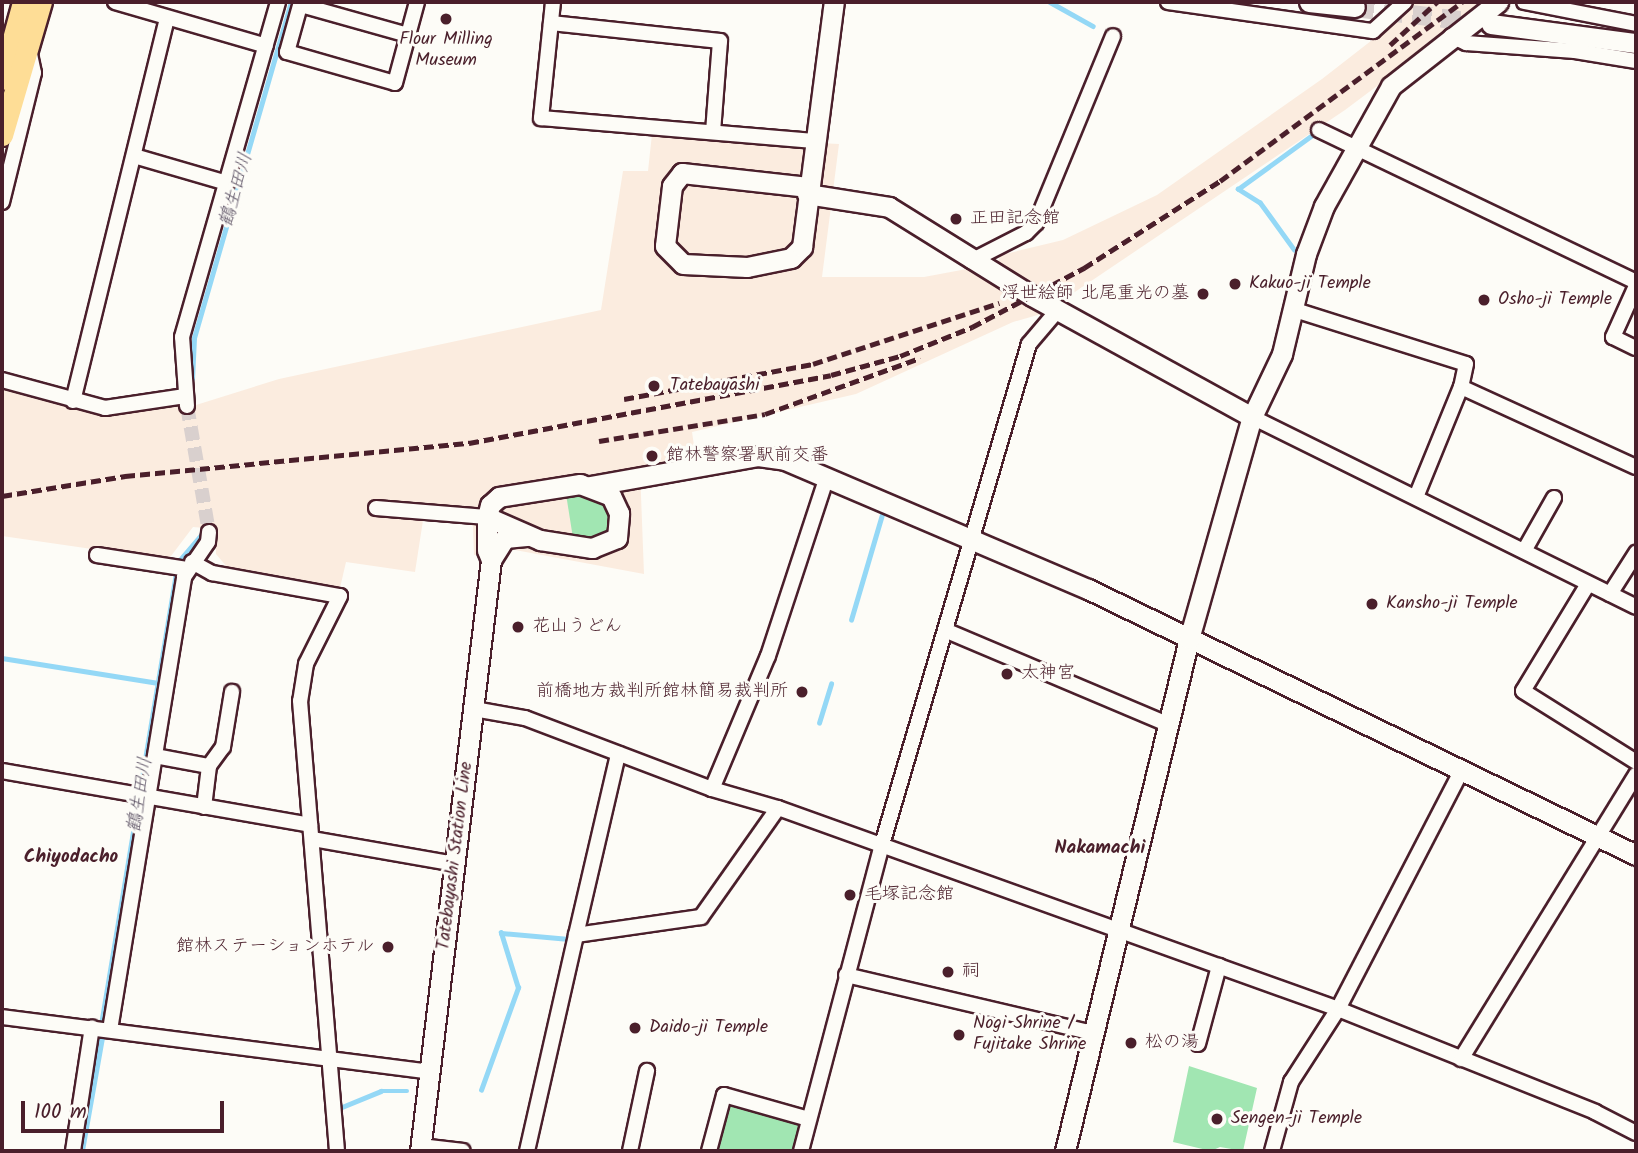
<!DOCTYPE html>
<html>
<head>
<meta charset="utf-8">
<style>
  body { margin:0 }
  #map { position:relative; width:1638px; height:1153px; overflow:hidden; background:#fdfcf7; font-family:Kalam,"Klee One",sans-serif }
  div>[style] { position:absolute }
  .built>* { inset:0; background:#fbecdf }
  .green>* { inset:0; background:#a1e6b2 }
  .water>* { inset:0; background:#94d8f6 }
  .stream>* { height:4.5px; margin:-2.25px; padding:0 2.25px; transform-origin:2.25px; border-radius:2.25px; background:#94d8f6 }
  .street-tunnel>* { height:14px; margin-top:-7px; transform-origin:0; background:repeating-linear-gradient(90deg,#d9d0ce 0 14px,transparent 0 21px) }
  .secondary-tunnel>* { height:19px; margin-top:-9.5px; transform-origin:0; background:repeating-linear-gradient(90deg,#d9d0ce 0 19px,transparent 0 29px) }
  .roads { filter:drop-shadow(2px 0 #4a1f2b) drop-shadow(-2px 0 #4a1f2b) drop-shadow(0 2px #4a1f2b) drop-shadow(0 -2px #4a1f2b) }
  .street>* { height:14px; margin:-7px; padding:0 7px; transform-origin:7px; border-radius:7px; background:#fdfcf7 }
  .secondary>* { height:19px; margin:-9.5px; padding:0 9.5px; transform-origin:9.5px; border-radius:9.5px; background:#fdfcf7 }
  .primary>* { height:21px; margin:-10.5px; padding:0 10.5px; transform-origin:10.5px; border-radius:10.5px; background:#fedd96 }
  .rail>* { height:4.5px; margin-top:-2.25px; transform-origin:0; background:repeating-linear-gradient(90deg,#4a1f2b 0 10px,transparent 0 15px) }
  .dots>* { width:19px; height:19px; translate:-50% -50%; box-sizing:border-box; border:4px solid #fdfcf7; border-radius:50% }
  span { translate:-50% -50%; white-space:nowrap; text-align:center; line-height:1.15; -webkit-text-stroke:6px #fdfcf7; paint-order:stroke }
  .poi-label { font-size:18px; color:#4a1f2b }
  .left { translate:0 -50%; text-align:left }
  .right { translate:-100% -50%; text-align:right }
  .street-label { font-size:18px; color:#4a1f2b }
  .water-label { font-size:19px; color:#605668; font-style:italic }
  .neighbourhood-label { font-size:19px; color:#4a1f2b; font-weight:700 }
  .frame { position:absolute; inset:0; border:4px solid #4a1f2b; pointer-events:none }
  .scale { position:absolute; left:21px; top:1101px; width:203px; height:32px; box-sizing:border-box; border:4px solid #4a1f2b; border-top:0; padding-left:9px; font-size:21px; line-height:24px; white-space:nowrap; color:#4a1f2b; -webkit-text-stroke:5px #fdfcf7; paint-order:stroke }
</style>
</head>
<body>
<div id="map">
  <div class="built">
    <i style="clip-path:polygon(1410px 2px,1489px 2px,1345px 110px,1060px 302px,996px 265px,1001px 255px,1063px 240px,1157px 195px,1322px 79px,1376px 37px)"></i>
    <i style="clip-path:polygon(652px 134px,839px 144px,822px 277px,924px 277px,972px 268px,1041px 314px,1013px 322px,856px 394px,692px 432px,696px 459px,640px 469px,644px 574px,515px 550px,474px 555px,473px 526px,453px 517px,424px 514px,415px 572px,346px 562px,340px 588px,232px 573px,216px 554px,216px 529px,193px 527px,168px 560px,2px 536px,2px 385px,95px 412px,177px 401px,180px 410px,279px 379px,601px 310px,623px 171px,648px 171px)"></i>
  </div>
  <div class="green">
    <i style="clip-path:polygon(589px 492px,603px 497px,610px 513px,607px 533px,599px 540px,573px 538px,566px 494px)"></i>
    <i style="clip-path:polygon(1189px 1066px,1257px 1088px,1243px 1151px,1220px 1147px,1211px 1151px,1173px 1142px)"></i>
    <i style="clip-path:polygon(726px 1100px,801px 1120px,793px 1151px,713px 1151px)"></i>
  </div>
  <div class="water">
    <i style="clip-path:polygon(202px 531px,205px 539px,190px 559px,85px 1151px,78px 1151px,174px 573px,179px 558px)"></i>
  </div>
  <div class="stream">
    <i style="left:1050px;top:2px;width:49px;rotate:29.2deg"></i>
    <i style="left:1294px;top:250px;width:58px;rotate:-125.9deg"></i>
    <i style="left:1260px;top:203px;width:26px;rotate:-148deg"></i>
    <i style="left:1238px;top:189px;width:90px;rotate:-36deg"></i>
    <i style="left:192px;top:379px;width:41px;rotate:-87.2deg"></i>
    <i style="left:194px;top:338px;width:350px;rotate:-73.9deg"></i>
    <i style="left:851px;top:620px;width:109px;rotate:-73.6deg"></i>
    <i style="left:2px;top:658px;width:158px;rotate:9.1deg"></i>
    <i style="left:819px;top:723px;width:41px;rotate:-72.9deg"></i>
    <i style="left:481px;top:1090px;width:109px;rotate:-70.1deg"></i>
    <i style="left:518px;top:988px;width:58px;rotate:-107.2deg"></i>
    <i style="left:501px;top:933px;width:68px;rotate:5deg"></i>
    <i style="left:342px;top:1107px;width:42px;rotate:-22.3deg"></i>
    <i style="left:381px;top:1091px;width:26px"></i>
  </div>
  <div class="street-tunnel">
    <i style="left:187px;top:406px;width:128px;rotate:80.1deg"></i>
  </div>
  <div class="secondary-tunnel">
    <i style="left:1355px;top:7px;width:132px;rotate:7deg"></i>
  </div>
  <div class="roads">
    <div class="street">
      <i style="left:115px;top:2px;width:157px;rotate:16.2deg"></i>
      <i style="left:301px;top:2px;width:52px;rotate:105.6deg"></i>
      <i style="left:287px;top:52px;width:112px;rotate:16deg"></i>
      <i style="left:395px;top:83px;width:84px;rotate:-74.8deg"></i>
      <i style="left:553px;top:2px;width:117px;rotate:95.9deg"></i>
      <i style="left:541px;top:118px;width:274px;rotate:4.8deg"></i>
      <i style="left:1168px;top:2px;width:207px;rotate:8.1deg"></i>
      <i style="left:1373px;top:31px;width:43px;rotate:-42.2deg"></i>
      <i style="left:1524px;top:2px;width:114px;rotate:11.1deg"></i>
      <i style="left:301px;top:5px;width:111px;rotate:15.7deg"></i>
      <i style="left:551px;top:23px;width:170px;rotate:6.1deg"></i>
      <i style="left:720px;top:41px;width:91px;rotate:94.4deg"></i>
      <i style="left:1451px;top:36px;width:17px;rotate:25deg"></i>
      <i style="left:1466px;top:43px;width:109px;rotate:4.2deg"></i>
      <i style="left:1575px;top:51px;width:62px;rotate:9.3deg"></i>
      <i style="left:1319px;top:130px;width:352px;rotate:25.6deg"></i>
      <i style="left:134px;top:156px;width:97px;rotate:16.2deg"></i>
      <i style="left:2px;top:202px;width:133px;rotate:-76.1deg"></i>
      <i style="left:34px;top:73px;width:29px;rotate:-102deg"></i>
      <i style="left:971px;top:261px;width:62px;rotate:-27deg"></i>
      <i style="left:1026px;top:233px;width:14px;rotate:-45deg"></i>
      <i style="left:1036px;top:223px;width:202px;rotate:-67.6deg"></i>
      <i style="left:1636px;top:286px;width:56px;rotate:114.3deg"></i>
      <i style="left:1613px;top:337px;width:25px;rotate:26deg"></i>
      <i style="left:1295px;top:310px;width:179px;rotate:17.5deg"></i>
      <i style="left:1466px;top:364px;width:24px;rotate:102deg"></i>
      <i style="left:2px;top:380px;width:107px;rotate:15.2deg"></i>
      <i style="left:105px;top:408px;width:81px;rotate:-8.5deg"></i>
      <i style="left:73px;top:401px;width:394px;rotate:-76.2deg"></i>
      <i style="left:187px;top:406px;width:69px;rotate:-94.1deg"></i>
      <i style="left:182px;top:337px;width:348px;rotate:-74deg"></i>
      <i style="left:1252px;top:417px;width:428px;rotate:26.3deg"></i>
      <i style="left:1416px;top:497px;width:119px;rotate:-67.8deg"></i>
      <i style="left:1461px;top:387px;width:192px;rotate:24.6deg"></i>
      <i style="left:376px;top:508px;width:111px;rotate:4.6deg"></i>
      <i style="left:1524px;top:551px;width:61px;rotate:-60.5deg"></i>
      <i style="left:97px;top:555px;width:91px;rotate:8.8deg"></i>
      <i style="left:192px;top:562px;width:23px;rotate:29deg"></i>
      <i style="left:212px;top:573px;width:130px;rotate:10.2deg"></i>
      <i style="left:340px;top:596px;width:76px;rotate:116.6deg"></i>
      <i style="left:306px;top:664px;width:37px;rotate:99deg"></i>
      <i style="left:300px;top:701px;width:452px;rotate:85.3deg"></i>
      <i style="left:1588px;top:584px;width:125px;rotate:121.3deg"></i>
      <i style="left:1523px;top:691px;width:133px;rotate:32.1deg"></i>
      <i style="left:1610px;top:594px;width:49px;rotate:-57.6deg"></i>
      <i style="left:947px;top:631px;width:239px;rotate:22.9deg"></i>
      <i style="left:474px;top:709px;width:52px;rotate:10deg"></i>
      <i style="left:525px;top:718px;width:200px;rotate:20.8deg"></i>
      <i style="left:712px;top:789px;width:69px;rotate:16.1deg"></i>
      <i style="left:778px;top:808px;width:595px;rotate:19.74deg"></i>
      <i style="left:1338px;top:1009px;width:277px;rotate:21.8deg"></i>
      <i style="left:1595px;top:1112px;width:46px;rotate:27.1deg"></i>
      <i style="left:155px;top:756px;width:55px;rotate:10.5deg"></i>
      <i style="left:2px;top:771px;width:313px;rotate:9.9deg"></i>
      <i style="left:712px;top:789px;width:144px;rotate:-67.2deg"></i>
      <i style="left:768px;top:656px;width:188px;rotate:-71.8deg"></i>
      <i style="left:204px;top:807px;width:41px;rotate:-83deg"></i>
      <i style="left:209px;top:766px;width:24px;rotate:-54deg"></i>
      <i style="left:223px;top:747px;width:56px;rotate:-80.7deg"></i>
      <i style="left:313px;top:839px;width:144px;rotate:10deg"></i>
      <i style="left:576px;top:935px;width:186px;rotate:-76.9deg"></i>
      <i style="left:846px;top:975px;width:255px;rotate:13.2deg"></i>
      <i style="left:2px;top:1017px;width:431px;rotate:7.3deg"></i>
      <i style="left:110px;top:1030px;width:459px;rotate:-80.7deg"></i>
      <i style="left:184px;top:577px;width:42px;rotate:-55.6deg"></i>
      <i style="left:208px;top:542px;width:10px;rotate:-84deg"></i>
      <i style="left:1198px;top:1044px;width:81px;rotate:-74.9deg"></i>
      <i style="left:1461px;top:1059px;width:334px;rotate:-58.4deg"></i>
      <i style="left:421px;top:1146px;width:42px;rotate:6.8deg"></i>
      <i style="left:73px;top:1151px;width:125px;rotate:-81.3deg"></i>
      <i style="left:527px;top:1151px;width:221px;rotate:-77.2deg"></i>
      <i style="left:576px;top:935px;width:126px;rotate:-8.2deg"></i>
      <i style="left:701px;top:917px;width:133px;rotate:-54.8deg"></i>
      <i style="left:630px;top:1151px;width:82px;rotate:-78deg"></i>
      <i style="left:709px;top:1151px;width:58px;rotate:-75deg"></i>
      <i style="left:724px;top:1095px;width:88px;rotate:15.8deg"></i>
      <i style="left:801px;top:1151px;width:313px;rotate:-75.2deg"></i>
      <i style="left:881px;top:848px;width:525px;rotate:-73.64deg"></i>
      <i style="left:1029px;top:344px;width:43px;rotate:-49.7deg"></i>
      <i style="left:1272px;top:1151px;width:72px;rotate:-74.6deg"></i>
      <i style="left:1291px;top:1082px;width:87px;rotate:-57.2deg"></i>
      <i style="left:1338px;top:1009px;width:269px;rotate:-62.6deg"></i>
    </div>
    <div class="secondary">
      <i style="left:1309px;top:2px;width:46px;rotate:6.2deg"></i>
      <i style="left:1491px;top:24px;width:146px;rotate:7.5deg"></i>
      <i style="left:808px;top:187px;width:127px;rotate:-173.7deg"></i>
      <i style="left:682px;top:173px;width:16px;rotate:128deg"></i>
      <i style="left:672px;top:186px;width:60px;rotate:96.7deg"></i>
      <i style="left:665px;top:246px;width:25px;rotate:45deg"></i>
      <i style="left:683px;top:264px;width:64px;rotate:2.7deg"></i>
      <i style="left:747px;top:267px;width:45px;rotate:-11.6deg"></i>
      <i style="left:791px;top:258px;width:16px;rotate:-45deg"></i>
      <i style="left:802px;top:247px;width:247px;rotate:-82.6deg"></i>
      <i style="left:807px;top:194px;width:83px;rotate:9deg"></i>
      <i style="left:889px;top:207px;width:168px;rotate:31.9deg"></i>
      <i style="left:1032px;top:296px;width:251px;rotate:28.8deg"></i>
      <i style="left:590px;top:486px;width:171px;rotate:-10.1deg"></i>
      <i style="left:758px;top:456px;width:27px;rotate:8deg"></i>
      <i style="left:785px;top:460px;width:329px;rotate:23.1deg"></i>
      <i style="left:1088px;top:589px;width:609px;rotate:25.89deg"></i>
      <i style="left:487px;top:517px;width:58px;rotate:23.5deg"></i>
      <i style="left:540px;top:540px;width:53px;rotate:8.7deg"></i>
      <i style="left:592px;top:548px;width:27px;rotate:-22deg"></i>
      <i style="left:617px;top:538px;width:25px;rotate:-85deg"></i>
      <i style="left:619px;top:513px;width:19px;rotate:-115deg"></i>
      <i style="left:611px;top:496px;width:33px;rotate:-159deg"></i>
      <i style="left:580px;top:484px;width:82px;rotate:170.9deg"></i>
      <i style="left:499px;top:497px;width:12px;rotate:138deg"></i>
      <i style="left:490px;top:505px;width:12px;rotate:104deg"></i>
      <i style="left:487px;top:517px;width:33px;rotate:90deg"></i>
      <i style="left:487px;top:550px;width:11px;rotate:68deg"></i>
      <i style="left:420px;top:1151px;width:595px;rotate:-83.15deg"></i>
      <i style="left:491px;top:560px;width:26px;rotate:-58deg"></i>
      <i style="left:505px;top:538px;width:24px;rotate:-5deg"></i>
      <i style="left:1065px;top:1151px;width:527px;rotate:-76.39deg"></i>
      <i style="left:1189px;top:639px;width:231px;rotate:-74.2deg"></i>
      <i style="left:1252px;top:417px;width:70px;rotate:-64.5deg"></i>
      <i style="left:1282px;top:354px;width:103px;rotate:-76.5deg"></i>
      <i style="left:1306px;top:254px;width:51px;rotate:-69.4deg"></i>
      <i style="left:1324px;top:206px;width:137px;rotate:-60.8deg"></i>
      <i style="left:1391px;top:86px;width:136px;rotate:-38.1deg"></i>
    </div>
    <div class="primary">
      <i style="left:2px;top:79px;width:80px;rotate:-74.7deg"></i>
      <i style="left:2px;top:135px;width:139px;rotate:-73.7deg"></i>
    </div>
  </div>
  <div class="rail">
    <i style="left:1390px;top:45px;width:64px;rotate:-42.5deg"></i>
    <i style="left:624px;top:399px;width:192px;rotate:-10.5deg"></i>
    <i style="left:813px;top:364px;width:196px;rotate:-18.2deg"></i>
    <i style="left:599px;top:441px;width:168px;rotate:-9.2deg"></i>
    <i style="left:765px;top:414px;width:165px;rotate:-19.9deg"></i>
    <i style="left:2px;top:496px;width:125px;rotate:-9.2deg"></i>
    <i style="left:125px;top:476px;width:346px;rotate:-5.5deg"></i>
    <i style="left:469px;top:443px;width:368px;rotate:-10.6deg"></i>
    <i style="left:831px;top:375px;width:72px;rotate:-15.4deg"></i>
    <i style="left:900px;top:356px;width:78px;rotate:-21.9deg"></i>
    <i style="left:972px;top:327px;width:127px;rotate:-27.8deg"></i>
    <i style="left:1084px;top:268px;width:161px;rotate:-32.6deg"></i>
    <i style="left:1220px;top:181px;width:301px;rotate:-36.5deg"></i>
  </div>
  <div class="dots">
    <i style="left:446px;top:19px;background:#4a1f2b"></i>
    <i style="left:956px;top:219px;background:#4a1f2b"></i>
    <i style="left:1235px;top:284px;background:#4a1f2b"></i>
    <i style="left:1203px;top:294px;background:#4a1f2b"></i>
    <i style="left:1484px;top:300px;background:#4a1f2b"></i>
    <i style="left:654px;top:386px;background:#4a1f2b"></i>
    <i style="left:652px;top:456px;background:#4a1f2b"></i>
    <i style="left:1372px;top:604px;background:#4a1f2b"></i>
    <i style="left:518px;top:627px;background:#4a1f2b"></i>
    <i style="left:1007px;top:674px;background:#4a1f2b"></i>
    <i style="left:802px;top:692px;background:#4a1f2b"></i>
    <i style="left:850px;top:895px;background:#4a1f2b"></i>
    <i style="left:388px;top:947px;background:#4a1f2b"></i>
    <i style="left:948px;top:972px;background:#4a1f2b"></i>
    <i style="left:635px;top:1028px;background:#4a1f2b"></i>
    <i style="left:959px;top:1035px;background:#4a1f2b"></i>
    <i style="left:1131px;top:1043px;background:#4a1f2b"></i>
    <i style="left:1217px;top:1119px;background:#4a1f2b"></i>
  </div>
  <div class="poi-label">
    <span style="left:446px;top:51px">Flour Milling<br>Museum</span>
    <span class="left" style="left:970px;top:219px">正田記念館</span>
    <span class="left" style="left:1249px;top:284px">Kakuo-ji Temple</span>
    <span class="right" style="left:1189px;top:294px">浮世絵師 北尾重光の墓</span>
    <span class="left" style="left:1498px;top:300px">Osho-ji Temple</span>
    <span class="left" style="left:670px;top:386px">Tatebayashi</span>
    <span class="left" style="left:666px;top:456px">館林警察署駅前交番</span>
    <span class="left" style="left:1386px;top:604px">Kansho-ji Temple</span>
    <span class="left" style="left:532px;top:627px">花山うどん</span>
    <span class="left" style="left:1021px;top:674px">太神宮</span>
    <span class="right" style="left:788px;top:692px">前橋地方裁判所館林簡易裁判所</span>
    <span class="left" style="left:864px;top:895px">毛塚記念館</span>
    <span class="right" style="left:374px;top:947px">館林ステーションホテル</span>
    <span class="left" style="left:962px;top:972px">祠</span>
    <span class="left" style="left:973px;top:1035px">Nogi Shrine /<br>Fujitake Shrine</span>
    <span class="left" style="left:649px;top:1028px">Daido-ji Temple</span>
    <span class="left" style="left:1145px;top:1043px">松の湯</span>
    <span class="left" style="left:1231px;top:1119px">Sengen-ji Temple</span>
  </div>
  <div class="street-label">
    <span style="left:456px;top:856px;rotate:-83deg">Tatebayashi Station Line</span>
  </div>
  <div class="water-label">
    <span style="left:237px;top:190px;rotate:-74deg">鶴生田川</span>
    <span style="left:141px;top:795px;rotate:-81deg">鶴生田川</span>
  </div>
  <div class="neighbourhood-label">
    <span style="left:1100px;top:849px">Nakamachi</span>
    <span style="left:71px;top:858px">Chiyodacho</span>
  </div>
  <div class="frame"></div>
  <div class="scale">100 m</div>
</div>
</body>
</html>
